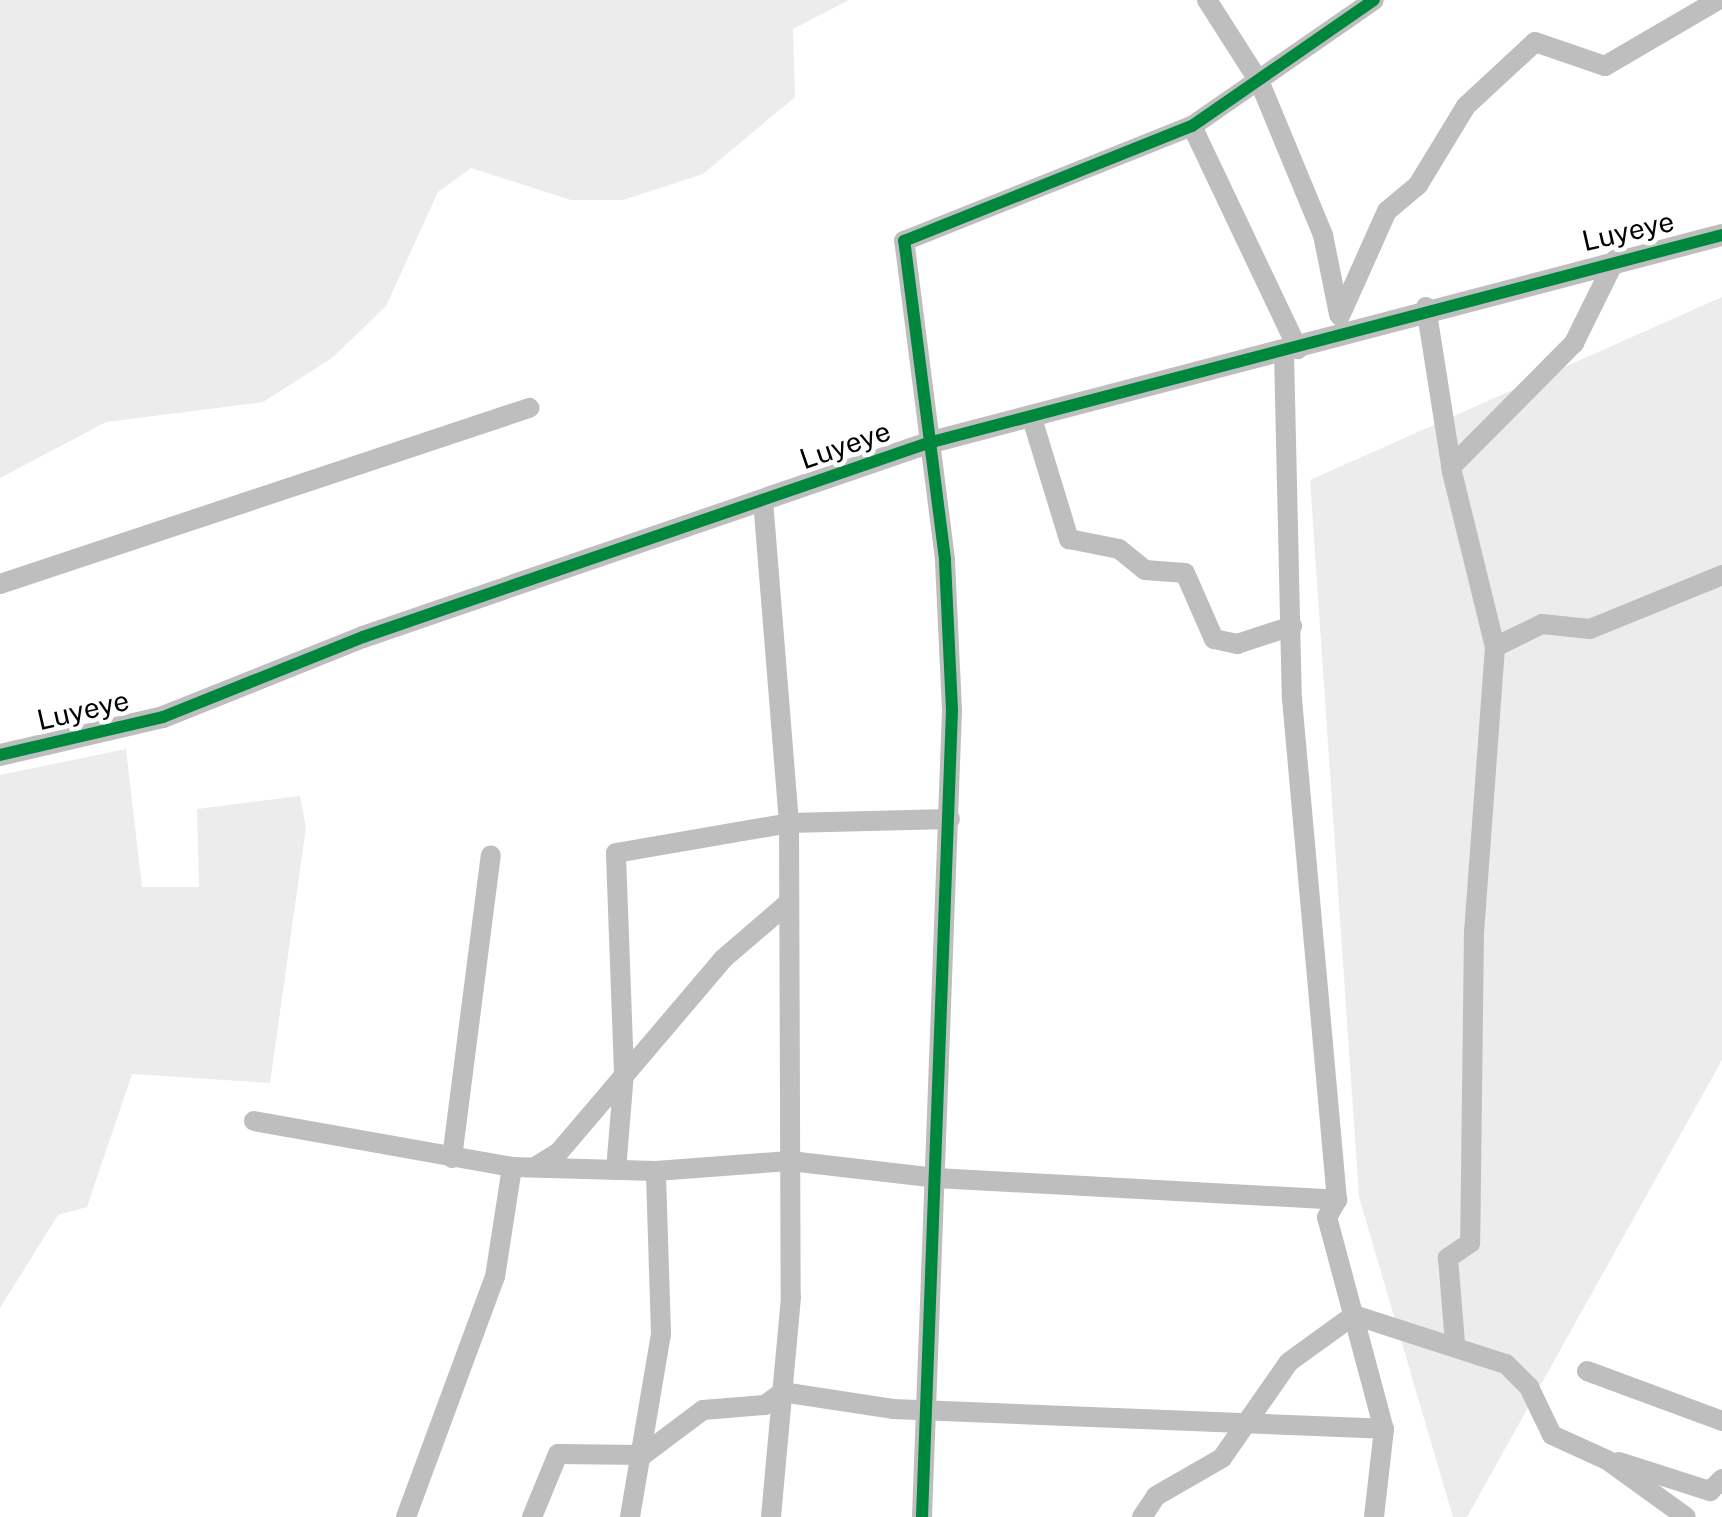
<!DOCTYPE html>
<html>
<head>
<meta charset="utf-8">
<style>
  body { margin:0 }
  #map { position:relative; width:1722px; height:1517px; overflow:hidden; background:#fff; font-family:"Public Sans",sans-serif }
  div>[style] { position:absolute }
  .green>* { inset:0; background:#ececec }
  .minor>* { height:20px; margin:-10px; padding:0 10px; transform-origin:10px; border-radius:10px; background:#bebebe }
  .tertiary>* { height:22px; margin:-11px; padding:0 11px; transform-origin:11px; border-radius:11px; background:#bebebe }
  .cycleway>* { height:12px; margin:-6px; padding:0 6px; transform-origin:6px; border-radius:6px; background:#00873e }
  span { translate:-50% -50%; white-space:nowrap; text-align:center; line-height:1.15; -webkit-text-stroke:9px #fff; paint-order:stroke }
  .street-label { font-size:28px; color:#000 }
</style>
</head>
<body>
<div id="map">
  <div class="green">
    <i style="clip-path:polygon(0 0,849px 0,793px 29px,795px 97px,703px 174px,623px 200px,571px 200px,471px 168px,438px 192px,386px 306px,332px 358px,263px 402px,106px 422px,0 478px)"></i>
    <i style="clip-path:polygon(1722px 297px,1722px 1060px,1467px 1517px,1453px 1517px,1359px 1197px,1310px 480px)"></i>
    <i style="clip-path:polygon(126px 749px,142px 887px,199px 887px,197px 809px,300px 796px,306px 827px,270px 1083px,132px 1074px,87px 1207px,58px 1215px,0 1308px,0 775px)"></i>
  </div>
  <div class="minor">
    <i style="left:1207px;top:0;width:98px;rotate:57.4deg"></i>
    <i style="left:1260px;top:83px;width:165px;rotate:67.5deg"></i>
    <i style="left:1323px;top:235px;width:81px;rotate:78.6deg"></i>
    <i style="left:1192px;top:126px;width:247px;rotate:64.6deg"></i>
    <i style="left:1426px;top:307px;width:167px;rotate:81deg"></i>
    <i style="left:1452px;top:472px;width:180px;rotate:76.2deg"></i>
    <i style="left:1495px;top:647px;width:284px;rotate:94.2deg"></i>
    <i style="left:1474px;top:930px;width:313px;rotate:90.7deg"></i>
    <i style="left:1470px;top:1243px;width:27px;rotate:146deg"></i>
    <i style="left:1448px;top:1258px;width:85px;rotate:85.3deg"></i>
    <i style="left:1340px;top:316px;width:115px;rotate:-65.9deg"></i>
    <i style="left:1387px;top:211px;width:40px;rotate:-40deg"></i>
    <i style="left:1418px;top:185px;width:92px;rotate:-58.7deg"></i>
    <i style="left:1466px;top:106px;width:94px;rotate:-42.8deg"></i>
    <i style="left:1535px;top:42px;width:74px;rotate:18.9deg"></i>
    <i style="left:1605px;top:66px;width:131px;rotate:-30.3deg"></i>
    <i style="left:1284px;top:353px;width:346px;rotate:88.7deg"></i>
    <i style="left:1292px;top:699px;width:503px;rotate:84.87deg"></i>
    <i style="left:1337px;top:1200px;width:20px;rotate:120deg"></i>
    <i style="left:1327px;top:1217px;width:220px;rotate:75deg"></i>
    <i style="left:1384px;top:1429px;width:89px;rotate:96.5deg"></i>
    <i style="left:1031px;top:415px;width:130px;rotate:73deg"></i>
    <i style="left:1069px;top:539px;width:51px;rotate:11.3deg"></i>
    <i style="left:1119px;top:549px;width:33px;rotate:39deg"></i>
    <i style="left:1145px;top:570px;width:40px;rotate:4.3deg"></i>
    <i style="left:1185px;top:573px;width:72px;rotate:66.3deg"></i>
    <i style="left:1214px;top:639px;width:24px;rotate:12deg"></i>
    <i style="left:1237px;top:644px;width:58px;rotate:-18.1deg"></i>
    <i style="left:1451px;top:467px;width:175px;rotate:-45.2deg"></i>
    <i style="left:1574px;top:343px;width:93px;rotate:-63.7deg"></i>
    <i style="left:763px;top:500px;width:324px;rotate:85.4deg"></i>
    <i style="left:789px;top:823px;width:474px;rotate:89.8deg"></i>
    <i style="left:791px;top:1297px;width:221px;rotate:95.2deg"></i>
    <i style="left:0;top:584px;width:558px;rotate:-18.4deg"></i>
    <i style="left:1495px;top:647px;width:52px;rotate:-26.1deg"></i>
    <i style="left:1542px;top:624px;width:48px;rotate:5.9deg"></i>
    <i style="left:1590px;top:629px;width:143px;rotate:-22.2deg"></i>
    <i style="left:254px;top:1121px;width:262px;rotate:10.1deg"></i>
    <i style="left:512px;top:1167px;width:144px;rotate:1.6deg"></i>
    <i style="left:656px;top:1171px;width:134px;rotate:-4.3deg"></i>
    <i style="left:790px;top:1161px;width:147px;rotate:6.6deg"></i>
    <i style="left:936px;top:1178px;width:402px;rotate:3.1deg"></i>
    <i style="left:452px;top:1158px;width:305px;rotate:-82.7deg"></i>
    <i style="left:535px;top:1167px;width:28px;rotate:-32deg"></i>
    <i style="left:559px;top:1152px;width:253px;rotate:-49.6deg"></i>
    <i style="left:723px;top:959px;width:86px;rotate:-40.7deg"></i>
    <i style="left:616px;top:1170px;width:97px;rotate:-85.3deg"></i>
    <i style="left:624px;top:1073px;width:220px;rotate:-92.1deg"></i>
    <i style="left:616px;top:853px;width:176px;rotate:-9.8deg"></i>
    <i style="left:789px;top:823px;width:161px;rotate:-1.4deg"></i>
    <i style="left:1587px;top:1371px;width:144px;rotate:20.3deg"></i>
    <i style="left:1619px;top:1462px;width:96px;rotate:17.7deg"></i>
    <i style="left:1710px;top:1491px;width:17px;rotate:-45deg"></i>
    <i style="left:406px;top:1517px;width:256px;rotate:-69.7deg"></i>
    <i style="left:495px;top:1277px;width:111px;rotate:-81.2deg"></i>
    <i style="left:532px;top:1517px;width:68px;rotate:-67.6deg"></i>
    <i style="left:558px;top:1454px;width:85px;rotate:0.7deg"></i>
    <i style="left:643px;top:1455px;width:75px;rotate:-36.9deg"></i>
    <i style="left:703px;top:1410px;width:62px;rotate:-4.6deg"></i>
    <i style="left:765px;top:1405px;width:21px;rotate:-37deg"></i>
    <i style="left:782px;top:1392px;width:112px;rotate:8.7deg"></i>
    <i style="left:893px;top:1409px;width:491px;rotate:2.3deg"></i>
    <i style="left:630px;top:1517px;width:186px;rotate:-80.4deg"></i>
    <i style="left:661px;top:1334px;width:163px;rotate:-91.8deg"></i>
    <i style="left:922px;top:1517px;width:808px;rotate:-87.87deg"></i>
    <i style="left:952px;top:710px;width:151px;rotate:-92.7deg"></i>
    <i style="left:945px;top:559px;width:321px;rotate:-97.3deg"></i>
    <i style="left:904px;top:241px;width:310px;rotate:-21.8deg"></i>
    <i style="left:1192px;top:126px;width:221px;rotate:-34.7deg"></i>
    <i style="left:1142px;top:1517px;width:25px;rotate:-56deg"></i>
    <i style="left:1156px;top:1496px;width:76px;rotate:-29.9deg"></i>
    <i style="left:1222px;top:1458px;width:117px;rotate:-55.1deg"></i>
    <i style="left:1289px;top:1362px;width:80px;rotate:-35.9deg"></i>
    <i style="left:1354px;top:1315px;width:160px;rotate:17.9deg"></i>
    <i style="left:1506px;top:1364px;width:33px;rotate:45deg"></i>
    <i style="left:1529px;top:1387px;width:53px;rotate:64.4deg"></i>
    <i style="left:1552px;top:1435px;width:60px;rotate:24.4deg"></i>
    <i style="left:1607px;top:1460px;width:97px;rotate:35.8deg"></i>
  </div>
  <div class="tertiary">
    <i style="left:0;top:755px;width:167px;rotate:-13.1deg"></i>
    <i style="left:163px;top:717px;width:215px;rotate:-21.8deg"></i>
    <i style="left:363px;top:637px;width:597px;rotate:-18.95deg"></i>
    <i style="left:928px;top:443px;width:821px;rotate:-14.68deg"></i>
  </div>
  <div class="cycleway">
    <i style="left:0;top:755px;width:167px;rotate:-13.1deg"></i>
    <i style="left:163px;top:717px;width:215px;rotate:-21.8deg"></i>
    <i style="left:363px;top:637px;width:597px;rotate:-18.95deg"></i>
    <i style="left:928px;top:443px;width:821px;rotate:-14.68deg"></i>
    <i style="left:922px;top:1517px;width:808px;rotate:-87.87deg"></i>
    <i style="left:952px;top:710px;width:151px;rotate:-92.7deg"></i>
    <i style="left:945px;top:559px;width:321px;rotate:-97.3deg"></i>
    <i style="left:904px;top:241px;width:310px;rotate:-21.8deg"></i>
    <i style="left:1192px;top:126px;width:221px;rotate:-34.7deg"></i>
  </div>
  <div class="street-label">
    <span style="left:1628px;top:231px;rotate:-13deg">Luyeye</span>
    <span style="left:845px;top:445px;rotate:-19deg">Luyeye</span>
    <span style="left:83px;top:710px;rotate:-13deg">Luyeye</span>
  </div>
</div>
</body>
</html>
